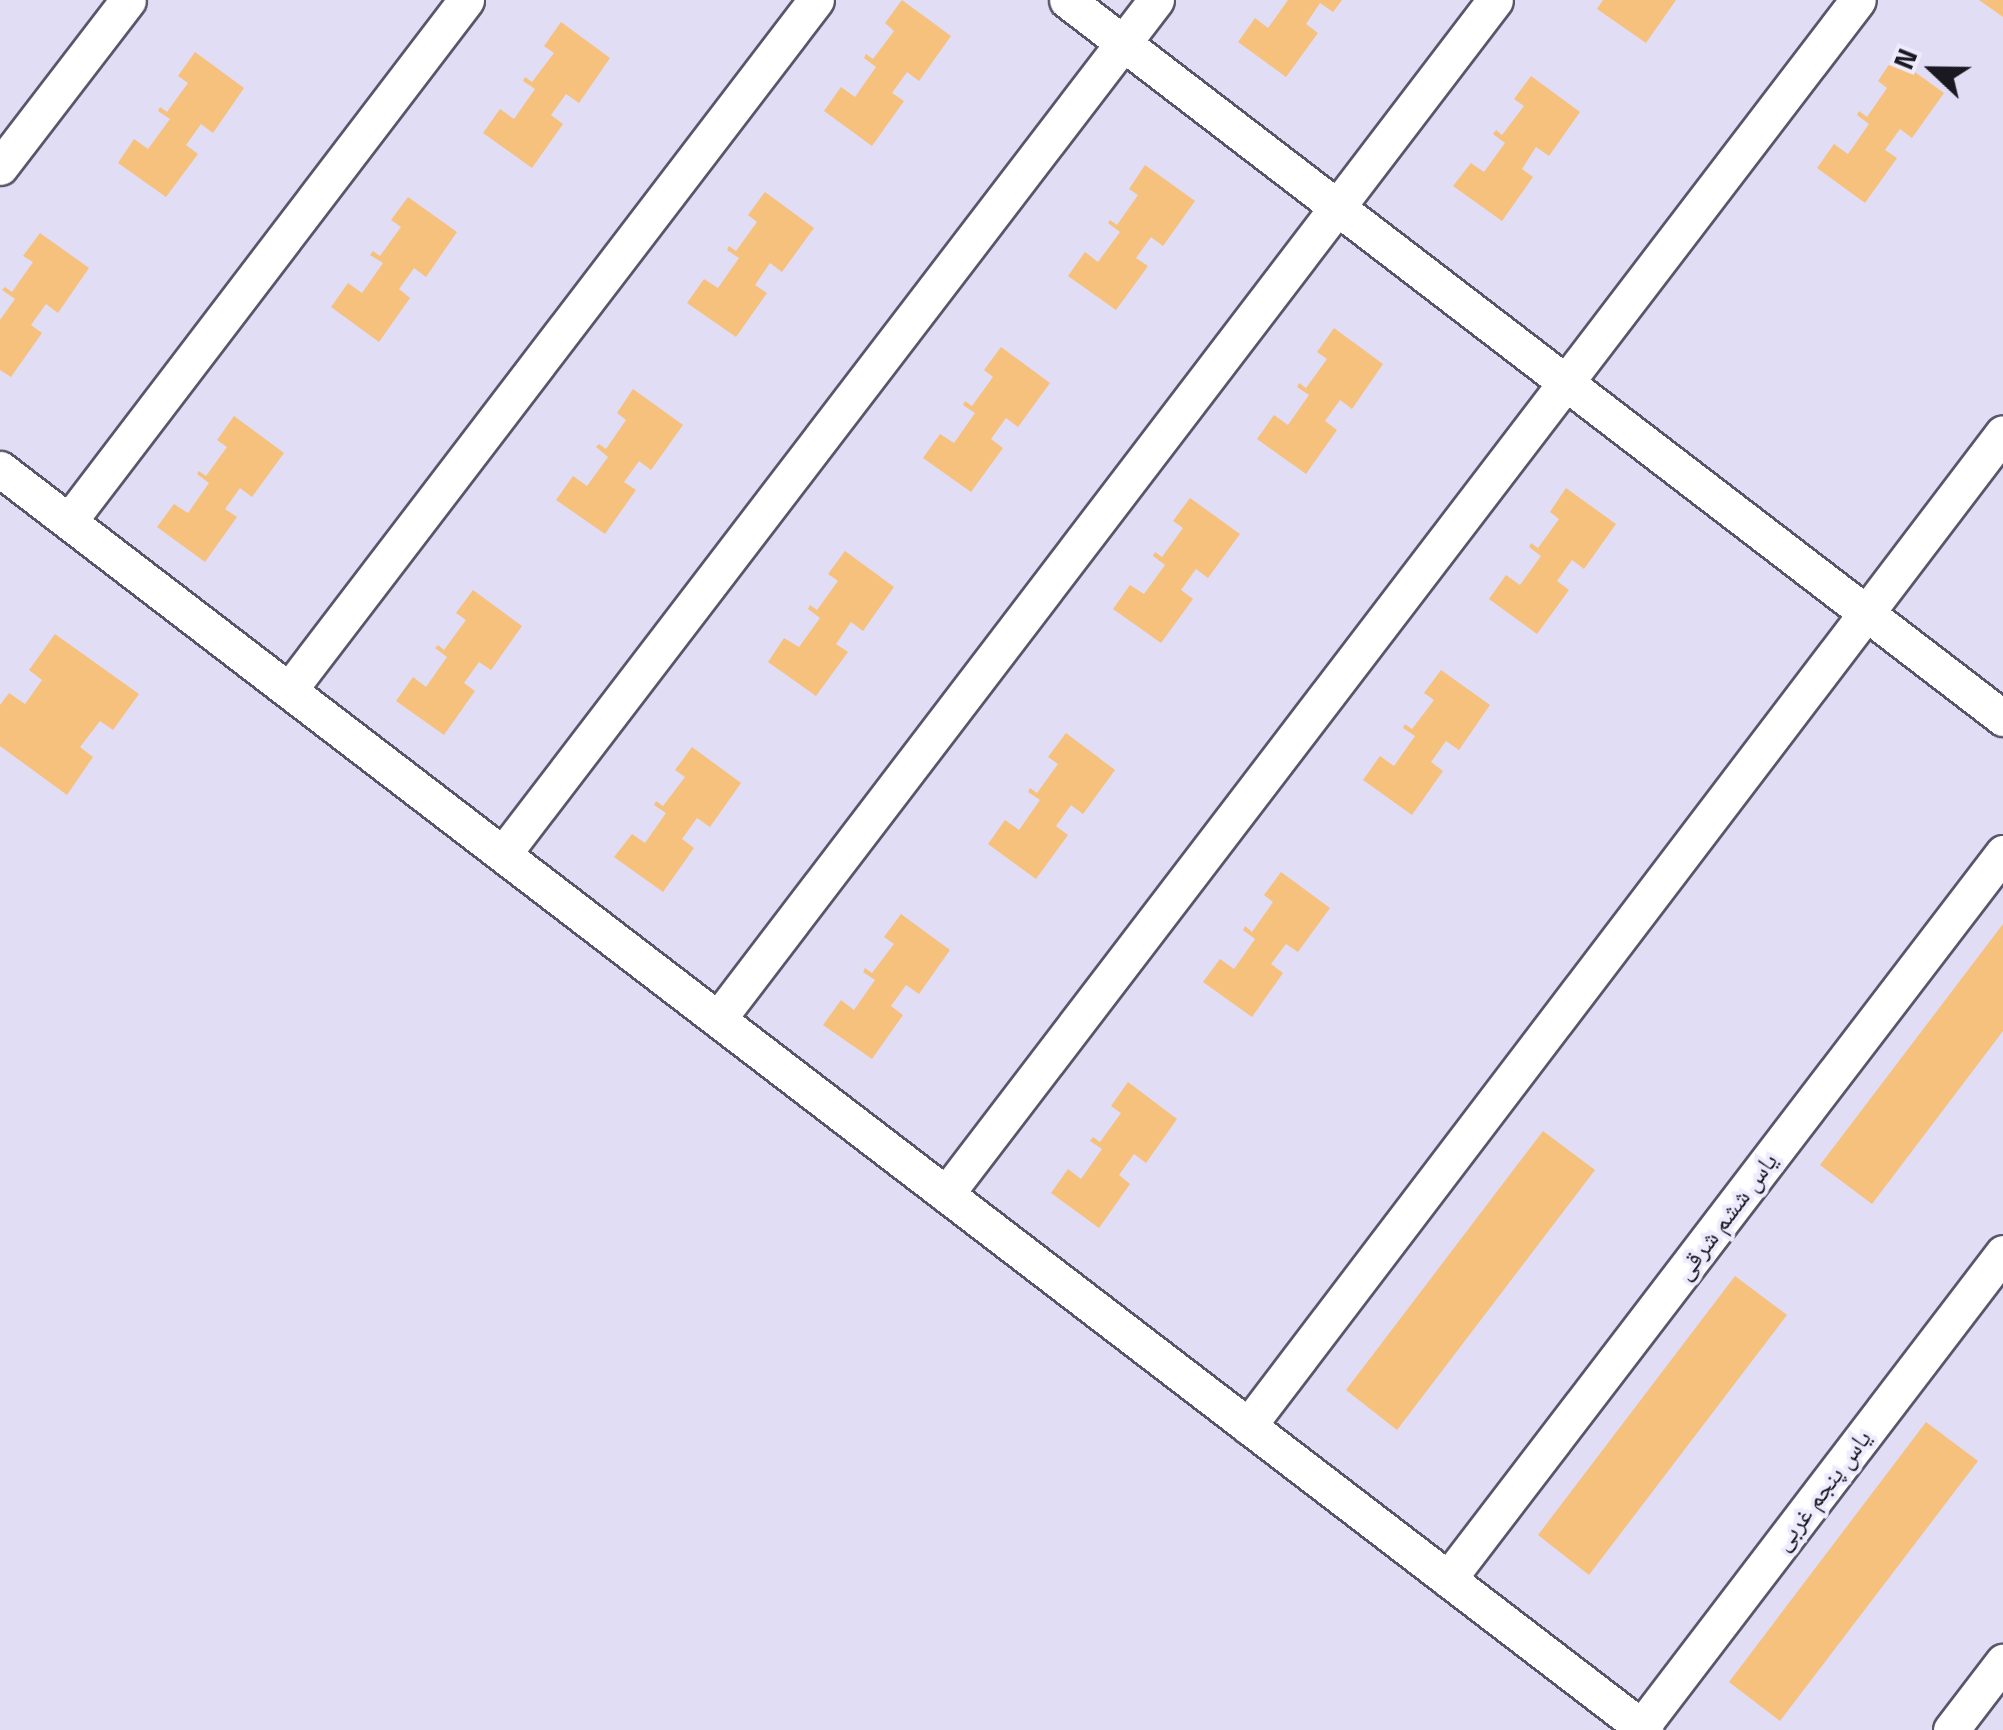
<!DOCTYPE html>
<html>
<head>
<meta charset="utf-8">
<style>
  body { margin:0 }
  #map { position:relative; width:2003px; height:1730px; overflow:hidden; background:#e1ddf5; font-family:"Titillium Web","Noto Naskh Arabic",sans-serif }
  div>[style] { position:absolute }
  .building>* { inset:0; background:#f5c17d }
  .roads { filter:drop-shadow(2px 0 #5a566a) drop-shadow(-2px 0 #5a566a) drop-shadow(0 2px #5a566a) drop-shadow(0 -2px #5a566a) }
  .minor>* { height:35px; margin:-17.5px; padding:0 17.5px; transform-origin:17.5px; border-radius:17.5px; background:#fff }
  span { translate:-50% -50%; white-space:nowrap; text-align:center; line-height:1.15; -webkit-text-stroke:8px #eeebfe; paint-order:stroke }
  .street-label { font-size:25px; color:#1a1921 }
  .north { position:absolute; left:1883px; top:20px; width:100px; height:100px; -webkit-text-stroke:8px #eeebfe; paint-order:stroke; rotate:292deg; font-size:28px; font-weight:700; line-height:40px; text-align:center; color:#1a1921 }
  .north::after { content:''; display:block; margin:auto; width:35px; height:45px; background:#1a1921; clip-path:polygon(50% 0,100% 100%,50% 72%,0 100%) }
</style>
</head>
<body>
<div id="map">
  <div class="building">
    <i style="clip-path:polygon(902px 0,951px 36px,919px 81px,907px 72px,892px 93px,904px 101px,872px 146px,824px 111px,841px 87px,855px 97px,876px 67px,864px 58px,866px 54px,873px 59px,894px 31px,885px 23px)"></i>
    <i style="clip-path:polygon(1288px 0,1342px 0,1333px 12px,1320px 3px,1306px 24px,1318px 33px,1286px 77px,1238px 42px,1255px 18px,1268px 28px)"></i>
    <i style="clip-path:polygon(1603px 0,1676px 0,1646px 43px,1597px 9px)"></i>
    <i style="clip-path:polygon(1979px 0,2003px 0,2003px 17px)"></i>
    <i style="clip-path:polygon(561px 22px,610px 58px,579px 103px,566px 94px,551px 115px,563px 124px,532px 168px,483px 133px,500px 109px,514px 119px,535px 89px,523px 81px,525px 77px,532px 82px,554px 53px,544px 46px)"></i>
    <i style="clip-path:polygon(195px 52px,244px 88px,213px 133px,201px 124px,186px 145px,198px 154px,166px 197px,118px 163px,134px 139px,148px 149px,170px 119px,158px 111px,160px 107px,167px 112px,188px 83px,178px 76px)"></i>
    <i style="clip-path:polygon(1894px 57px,1944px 93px,1912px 138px,1900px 129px,1885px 150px,1897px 158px,1865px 203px,1817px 168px,1834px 144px,1848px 154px,1869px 124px,1857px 115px,1859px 111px,1867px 117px,1887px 88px,1878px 81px)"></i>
    <i style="clip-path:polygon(1531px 76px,1580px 112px,1549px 156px,1536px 147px,1522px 169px,1533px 177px,1502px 221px,1453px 186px,1471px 163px,1484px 172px,1505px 143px,1493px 134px,1496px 130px,1502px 135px,1524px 106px,1514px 99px)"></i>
    <i style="clip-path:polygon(1145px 165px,1195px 201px,1163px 246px,1151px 237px,1136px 258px,1148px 266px,1116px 310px,1068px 276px,1085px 252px,1098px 262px,1120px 232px,1108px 223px,1110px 220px,1117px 225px,1138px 195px,1129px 189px)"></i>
    <i style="clip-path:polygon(765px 192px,814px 228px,782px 272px,770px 263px,755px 285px,767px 293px,736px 337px,687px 303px,704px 279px,718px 288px,739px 258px,727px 250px,729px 246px,736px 251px,757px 222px,748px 215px)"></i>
    <i style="clip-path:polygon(408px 197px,457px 232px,426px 277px,414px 268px,399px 289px,410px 298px,379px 342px,331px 307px,348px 283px,362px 293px,383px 263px,370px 255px,373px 251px,380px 256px,401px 227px,391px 220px)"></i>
    <i style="clip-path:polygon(40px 233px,89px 268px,58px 313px,46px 304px,31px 325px,42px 333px,11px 377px,0 370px,0 320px,15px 299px,2px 290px,5px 287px,12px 292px,33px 262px,23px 256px)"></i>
    <i style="clip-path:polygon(1334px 328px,1383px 364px,1352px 409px,1340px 400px,1325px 421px,1337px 430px,1306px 474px,1257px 439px,1274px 415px,1288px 425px,1309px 395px,1297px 387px,1299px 383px,1306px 388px,1327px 359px,1317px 352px)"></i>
    <i style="clip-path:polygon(1001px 347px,1050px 383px,1018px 427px,1006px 418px,991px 439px,1003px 448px,971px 492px,923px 458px,940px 434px,954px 443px,975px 413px,963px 405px,965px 401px,972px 406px,993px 377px,984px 370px)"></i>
    <i style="clip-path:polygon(633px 389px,683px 425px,651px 470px,639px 461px,624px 482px,636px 490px,605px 534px,556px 500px,573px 476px,587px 486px,608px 457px,596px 447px,599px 444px,606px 449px,626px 420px,617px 413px)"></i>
    <i style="clip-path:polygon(234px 416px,284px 453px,252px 497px,240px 488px,225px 509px,237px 517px,205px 562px,157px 527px,174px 504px,188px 513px,209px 483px,197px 474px,199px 471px,206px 476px,227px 447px,217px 440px)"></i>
    <i style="clip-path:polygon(1566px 488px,1616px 524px,1584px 569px,1572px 560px,1557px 581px,1569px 590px,1537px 634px,1489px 599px,1506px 575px,1520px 585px,1541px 556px,1529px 547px,1531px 543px,1538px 548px,1559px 519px,1550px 512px)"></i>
    <i style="clip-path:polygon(1190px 498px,1240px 534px,1208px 578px,1196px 569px,1181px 590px,1193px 599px,1161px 643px,1113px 609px,1130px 585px,1144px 594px,1165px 565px,1153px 556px,1155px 552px,1162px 557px,1183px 528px,1173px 521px)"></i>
    <i style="clip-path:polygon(845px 551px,894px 587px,863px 631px,851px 622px,836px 644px,848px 652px,816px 696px,768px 662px,784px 638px,799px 647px,820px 618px,808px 609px,810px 605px,817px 610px,838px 581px,828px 574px)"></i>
    <i style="clip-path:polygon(473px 590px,522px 626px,491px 670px,479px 662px,464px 683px,475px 691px,444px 735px,396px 701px,413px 677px,426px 687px,447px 657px,435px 648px,438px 645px,444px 650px,466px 620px,456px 613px)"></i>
    <i style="clip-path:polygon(55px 634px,139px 694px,113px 730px,100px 721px,80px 747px,93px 757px,67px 795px,0 746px,0 705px,9px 693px,25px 704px,42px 680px,29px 670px)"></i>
    <i style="clip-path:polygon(1441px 670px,1490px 705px,1459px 750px,1446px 741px,1431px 762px,1443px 771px,1412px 815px,1363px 780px,1380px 756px,1394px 766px,1415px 736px,1403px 728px,1405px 724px,1412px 729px,1434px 700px,1424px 693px)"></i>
    <i style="clip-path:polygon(1066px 733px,1115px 770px,1083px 814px,1071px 805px,1056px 826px,1068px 835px,1036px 879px,988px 844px,1005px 820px,1019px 830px,1040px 800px,1028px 792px,1030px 788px,1037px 793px,1058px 764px,1048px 757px)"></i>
    <i style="clip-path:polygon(692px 747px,741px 783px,710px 827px,697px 818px,682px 839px,694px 848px,663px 892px,614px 857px,632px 834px,645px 843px,666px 813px,654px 805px,656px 801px,663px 806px,685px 777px,675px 770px)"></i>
    <i style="clip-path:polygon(1281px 872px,1330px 908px,1298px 952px,1286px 944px,1271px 964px,1283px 973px,1252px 1017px,1203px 982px,1220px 959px,1234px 969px,1255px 939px,1243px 930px,1245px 926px,1252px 932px,1273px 902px,1264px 895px)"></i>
    <i style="clip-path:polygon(901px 914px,950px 950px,919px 994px,906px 985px,891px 1006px,903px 1015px,872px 1059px,823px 1025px,841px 1000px,854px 1010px,875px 980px,863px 972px,865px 968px,872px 973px,894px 944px,884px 937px)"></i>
    <i style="clip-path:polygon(2003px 924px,2003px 1031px,1872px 1204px,1820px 1165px)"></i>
    <i style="clip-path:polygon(1128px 1082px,1177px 1119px,1146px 1163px,1134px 1154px,1119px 1175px,1130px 1184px,1099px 1228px,1051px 1193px,1068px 1169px,1081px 1179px,1102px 1149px,1090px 1141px,1093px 1137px,1100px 1142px,1121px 1113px,1111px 1106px)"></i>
    <i style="clip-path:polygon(1543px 1131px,1595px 1170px,1397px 1430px,1346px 1390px)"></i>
    <i style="clip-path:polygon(1735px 1276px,1787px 1315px,1589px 1575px,1538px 1535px)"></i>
    <i style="clip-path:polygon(1926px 1422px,1978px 1461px,1780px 1721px,1729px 1682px)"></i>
  </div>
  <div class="roads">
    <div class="minor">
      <i style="left:1067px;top:0;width:1180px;rotate:37.49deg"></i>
      <i style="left:0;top:167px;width:210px;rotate:-52.5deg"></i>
      <i style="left:0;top:469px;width:2073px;rotate:37.47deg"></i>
      <i style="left:69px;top:521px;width:655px;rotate:-52.69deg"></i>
      <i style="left:289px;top:690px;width:868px;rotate:-52.63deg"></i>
      <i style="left:503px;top:854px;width:1075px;rotate:-52.6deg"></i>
      <i style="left:718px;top:1019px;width:1281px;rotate:-52.67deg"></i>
      <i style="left:946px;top:1194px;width:1502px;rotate:-52.63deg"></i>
      <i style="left:1248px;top:1426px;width:1247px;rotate:-52.75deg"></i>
      <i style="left:1448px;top:1579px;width:914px;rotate:-52.6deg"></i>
      <i style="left:1639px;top:1730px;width:600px;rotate:-52.65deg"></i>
      <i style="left:1951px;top:1730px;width:86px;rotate:-52.6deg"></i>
    </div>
  </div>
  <div class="street-label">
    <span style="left:1726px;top:1216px;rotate:-53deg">یاس ششم شرقی</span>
    <span style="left:1822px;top:1490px;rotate:-53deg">یاس پنجم غربی</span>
  </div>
  <div class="north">N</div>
</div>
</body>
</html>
